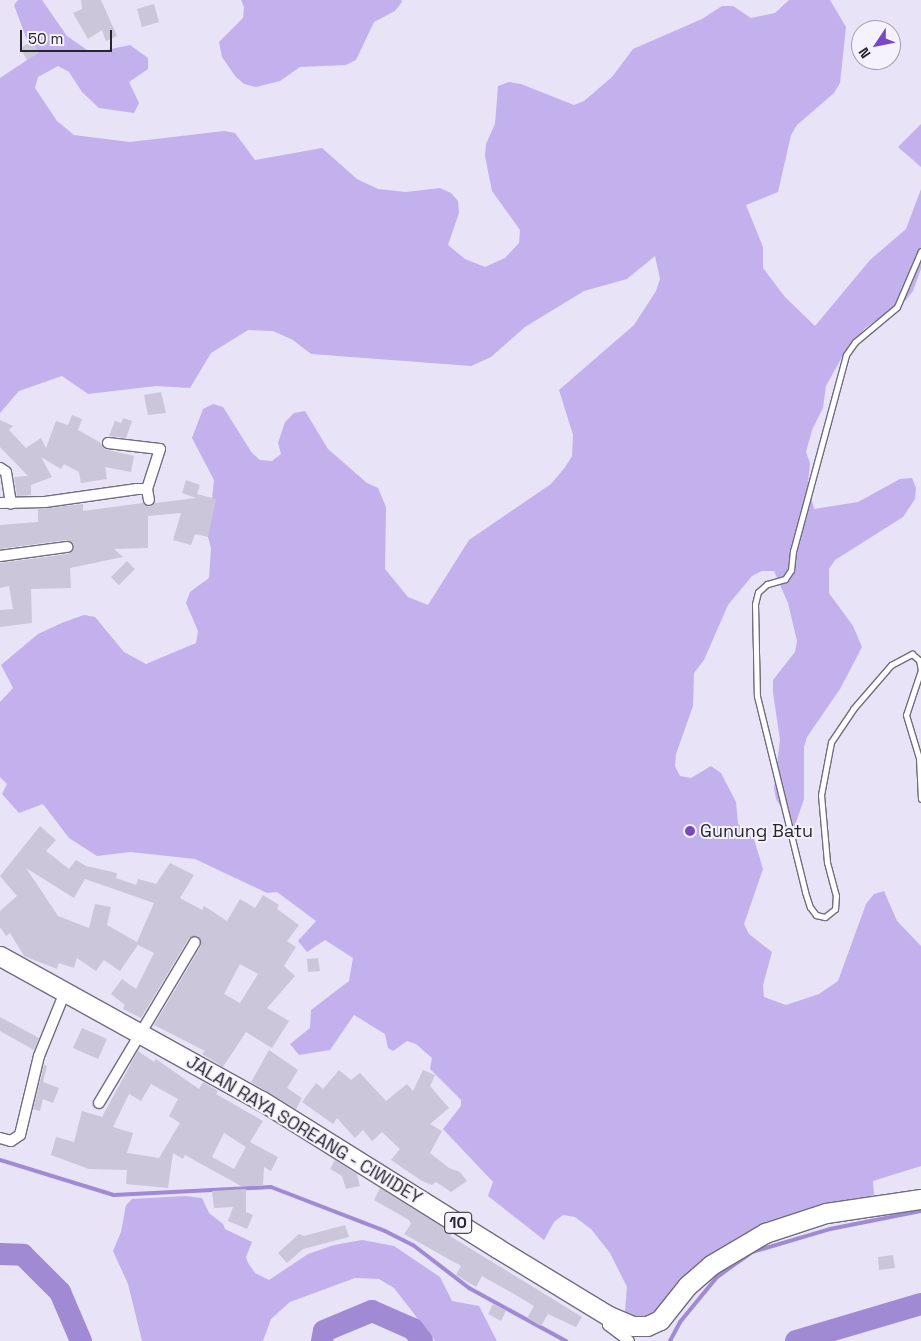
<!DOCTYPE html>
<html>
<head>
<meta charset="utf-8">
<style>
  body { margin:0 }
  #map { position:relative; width:921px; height:1341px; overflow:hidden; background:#e8e3f6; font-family:"Space Grotesk",sans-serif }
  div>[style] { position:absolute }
  .green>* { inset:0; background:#c3b1ee }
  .stream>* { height:4px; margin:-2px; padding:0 2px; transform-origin:2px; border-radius:2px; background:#a08ad4 }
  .river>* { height:22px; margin:-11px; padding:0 11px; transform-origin:11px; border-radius:11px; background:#a08ad4 }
  .building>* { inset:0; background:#cbc6d9 }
  .roads { filter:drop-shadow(1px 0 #716d7e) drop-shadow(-1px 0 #716d7e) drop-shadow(0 1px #716d7e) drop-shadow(0 -1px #716d7e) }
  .lane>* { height:5px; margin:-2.5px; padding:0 2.5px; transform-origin:2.5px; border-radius:2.5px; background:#fff }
  .street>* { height:10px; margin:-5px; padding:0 5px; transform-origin:5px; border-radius:5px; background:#fff }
  .highway>* { height:19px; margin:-9.5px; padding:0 9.5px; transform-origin:9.5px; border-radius:9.5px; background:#fff }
  .dots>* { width:14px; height:14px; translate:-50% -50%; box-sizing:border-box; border:2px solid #f5f2fd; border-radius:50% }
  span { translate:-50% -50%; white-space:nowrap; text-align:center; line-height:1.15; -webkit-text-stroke:4px #f5f2fd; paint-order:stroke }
  .shield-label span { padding:1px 4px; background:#f5f2fd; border:1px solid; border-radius:4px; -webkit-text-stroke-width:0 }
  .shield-label { font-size:16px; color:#28262d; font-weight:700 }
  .poi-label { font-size:18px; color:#28262d }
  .left { translate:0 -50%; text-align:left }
  .street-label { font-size:18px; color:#28262d }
  .north { position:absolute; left:851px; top:20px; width:50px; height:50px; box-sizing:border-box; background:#f5f2fd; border:1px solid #a3a0aa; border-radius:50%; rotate:236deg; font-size:14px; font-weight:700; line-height:20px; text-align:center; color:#28262d }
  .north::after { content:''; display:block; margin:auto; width:18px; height:22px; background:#7748c1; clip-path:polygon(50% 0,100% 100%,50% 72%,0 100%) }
  .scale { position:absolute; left:20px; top:30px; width:92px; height:22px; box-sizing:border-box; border:2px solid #28262d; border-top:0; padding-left:6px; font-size:15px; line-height:18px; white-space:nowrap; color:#28262d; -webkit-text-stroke:4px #f5f2fd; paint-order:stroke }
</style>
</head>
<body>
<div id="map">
  <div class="green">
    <i style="clip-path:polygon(18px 0,42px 0,67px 36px,87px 50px,97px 52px,130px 45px,148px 58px,148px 69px,129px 82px,139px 103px,134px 113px,99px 108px,82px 92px,69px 72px,58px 66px,38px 77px,35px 88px,57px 121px,74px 135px,130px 142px,224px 131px,235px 133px,255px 160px,322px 148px,357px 179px,378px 189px,406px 192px,440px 188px,451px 193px,458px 201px,459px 213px,448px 245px,465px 259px,485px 267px,505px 258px,519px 243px,520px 230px,492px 191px,485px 156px,486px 144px,495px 124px,498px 86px,509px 82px,521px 84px,574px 105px,584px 101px,612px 77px,633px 49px,702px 19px,722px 6px,733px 6px,751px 18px,775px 13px,789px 0,830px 0,846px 27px,840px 83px,834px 93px,797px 125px,791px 135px,778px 192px,746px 205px,763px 247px,763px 268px,785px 297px,815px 326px,870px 260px,906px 229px,921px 189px,921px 269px,913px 291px,906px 300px,865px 328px,842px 357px,826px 386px,823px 408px,812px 430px,806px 452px,810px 463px,808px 483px,814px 509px,858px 502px,900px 479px,912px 478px,916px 488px,915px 499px,903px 517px,835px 560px,829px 569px,829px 593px,853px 626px,862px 647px,840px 689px,807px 737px,804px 747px,804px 799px,794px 828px,776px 799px,774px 788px,780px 740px,773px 693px,773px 680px,795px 652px,797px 641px,788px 603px,774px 571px,762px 571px,752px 576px,728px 605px,704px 660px,694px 673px,693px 706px,676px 754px,675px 766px,680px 776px,691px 778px,711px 766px,721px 773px,736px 802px,738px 824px,754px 839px,763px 869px,744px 924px,749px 934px,772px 952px,763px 985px,764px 997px,786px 1005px,819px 994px,838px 981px,866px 904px,874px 894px,884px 891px,897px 921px,921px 946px,921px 1166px,873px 1181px,874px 1195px,736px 1238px,661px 1311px,631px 1321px,625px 1311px,627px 1287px,610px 1253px,591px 1229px,575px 1217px,563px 1215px,554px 1222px,544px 1240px,488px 1196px,493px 1182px,443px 1129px,461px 1106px,461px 1100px,430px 1069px,432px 1058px,416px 1044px,407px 1041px,393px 1051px,388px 1048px,385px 1034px,354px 1015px,330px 1050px,299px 1055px,290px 1044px,310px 1028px,311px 1010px,349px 981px,353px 958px,325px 940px,307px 952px,298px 941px,316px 921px,277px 892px,267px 893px,195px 859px,130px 852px,97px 856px,69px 838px,43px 804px,19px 813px,2px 794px,7px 784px,0 777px,0 702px,13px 688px,1px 665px,38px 634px,64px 622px,84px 615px,95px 617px,124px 652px,146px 664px,196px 643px,198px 631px,186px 603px,190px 592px,209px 578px,211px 548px,208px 537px,214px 480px,192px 438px,203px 409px,213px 404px,223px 407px,252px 453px,260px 460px,272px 461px,281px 454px,278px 443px,285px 422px,294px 413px,305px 411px,328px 449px,367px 483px,378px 488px,386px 507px,385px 569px,408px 597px,428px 605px,469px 540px,551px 484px,566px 466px,572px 456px,573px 435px,559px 390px,634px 325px,656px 291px,660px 279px,655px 256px,627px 279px,584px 291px,525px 327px,491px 357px,471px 366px,311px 354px,293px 340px,273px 331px,248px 330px,211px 353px,190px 388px,156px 386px,88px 394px,62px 376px,19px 391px,0 413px,0 78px,27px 60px,31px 51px,14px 5px)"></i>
    <i style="clip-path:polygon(241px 0,401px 0,402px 2px,395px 11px,374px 22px,356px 60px,346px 65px,300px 67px,280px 81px,256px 87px,244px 84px,235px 76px,222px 57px,219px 42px,243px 18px,244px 7px)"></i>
    <i style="clip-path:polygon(921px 124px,921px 167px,898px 147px)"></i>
    <i style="clip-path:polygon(185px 1196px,202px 1198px,209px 1213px,223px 1224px,225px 1229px,252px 1242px,246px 1257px,248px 1263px,255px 1273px,269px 1280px,308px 1254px,334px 1245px,362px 1240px,394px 1246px,440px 1277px,452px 1301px,479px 1306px,497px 1341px,435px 1341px,394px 1288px,379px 1279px,355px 1278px,290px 1302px,271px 1319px,263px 1341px,142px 1341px,128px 1284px,113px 1251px,121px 1232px,126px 1205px,132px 1199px)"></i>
  </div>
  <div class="stream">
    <i style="left:0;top:1160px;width:119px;rotate:17.1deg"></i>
    <i style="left:114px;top:1195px;width:157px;rotate:-2.9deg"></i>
    <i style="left:271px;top:1187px;width:122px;rotate:21.1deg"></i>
    <i style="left:385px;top:1231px;width:31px;rotate:27deg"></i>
    <i style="left:413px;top:1245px;width:71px;rotate:37.5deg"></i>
    <i style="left:469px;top:1288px;width:111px;rotate:28.7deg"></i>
    <i style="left:670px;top:1341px;width:21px;rotate:-62deg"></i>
    <i style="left:680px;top:1322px;width:58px;rotate:-50.6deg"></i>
    <i style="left:717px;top:1277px;width:43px;rotate:-35.5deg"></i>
    <i style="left:752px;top:1252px;width:81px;rotate:-16.4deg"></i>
    <i style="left:830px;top:1229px;width:93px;rotate:-11.2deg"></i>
  </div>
  <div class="river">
    <i style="left:0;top:1254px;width:23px;rotate:2deg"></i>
    <i style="left:23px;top:1255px;width:52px;rotate:45deg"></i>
    <i style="left:60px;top:1292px;width:53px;rotate:66.8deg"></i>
    <i style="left:322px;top:1341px;width:10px;rotate:-79deg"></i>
    <i style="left:324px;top:1331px;width:52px;rotate:-22.6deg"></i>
    <i style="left:372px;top:1311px;width:45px;rotate:23.7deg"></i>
    <i style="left:413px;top:1329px;width:15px;rotate:53deg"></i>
    <i style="left:796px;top:1341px;width:130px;rotate:-16.5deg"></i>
  </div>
  <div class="building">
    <i style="clip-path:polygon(81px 0,101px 0,117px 36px,106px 41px,102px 30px,88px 39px,73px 13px,82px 9px)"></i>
    <i style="clip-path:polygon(154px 4px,159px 22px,142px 27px,137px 9px)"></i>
    <i style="clip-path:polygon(32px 41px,39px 53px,27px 60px,20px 48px)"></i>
    <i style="clip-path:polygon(161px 392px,166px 413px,148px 415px,144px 395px)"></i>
    <i style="clip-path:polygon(72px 415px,82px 419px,78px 430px,101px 443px,104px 449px,134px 456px,131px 472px,105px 467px,107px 479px,81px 483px,79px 472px,64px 464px,61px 469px,41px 457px,52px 477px,31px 485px,31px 495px,17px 496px,14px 477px,28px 476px,0 447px,0 420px,13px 426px,9px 430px,26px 448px,41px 438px,46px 448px,56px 421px,68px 425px)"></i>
    <i style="clip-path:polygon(123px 418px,132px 421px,126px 438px,109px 436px,115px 421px,121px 423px)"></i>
    <i style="clip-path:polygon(186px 480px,200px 485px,197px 494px,216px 499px,208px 537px,195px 534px,191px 545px,173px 540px,181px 513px,148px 516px,148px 548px,114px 549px,123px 557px,70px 568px,71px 588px,31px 589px,32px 623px,0 627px,0 610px,13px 609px,9px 586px,0 588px,0 563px,68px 554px,74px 547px,66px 540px,0 549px,0 525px,38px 522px,38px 509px,83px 504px,83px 511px,143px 503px,150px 507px,155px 503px,196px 498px,182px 493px)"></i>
    <i style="clip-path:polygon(127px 561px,135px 569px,119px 585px,111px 577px)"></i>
    <i style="clip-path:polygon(evenodd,40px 826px,56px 840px,46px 851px,69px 869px,76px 860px,86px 866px,117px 873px,116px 878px,136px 885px,138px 879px,156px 884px,170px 863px,194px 875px,180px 898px,202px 910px,204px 906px,227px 921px,240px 899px,255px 908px,263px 895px,279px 905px,277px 909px,299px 925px,287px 941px,296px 947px,284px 966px,295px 976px,267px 1008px,289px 1021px,272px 1048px,246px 1032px,223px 1067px,202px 1054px,205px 1051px,154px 1025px,201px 946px,198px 936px,189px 938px,141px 1018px,123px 1009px,125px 1005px,111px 994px,122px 979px,136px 989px,154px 953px,138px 945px,120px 971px,104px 960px,96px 971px,77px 958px,74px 968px,59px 963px,57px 969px,24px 956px,10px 933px,6px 936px,0 927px,0 911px,17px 896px,0 876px,40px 826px,26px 868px,74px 898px,85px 879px,154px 903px,137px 942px,107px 925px,111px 907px,95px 904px,89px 928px,58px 916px,26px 868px,40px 826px,240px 964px,258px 974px,240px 1003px,224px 994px,240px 964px)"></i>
    <i style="clip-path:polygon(318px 958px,320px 971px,308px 972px,307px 959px)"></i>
    <i style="clip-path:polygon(0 1017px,39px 1038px,34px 1050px,0 1031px)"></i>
    <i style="clip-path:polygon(82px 1028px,107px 1039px,98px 1059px,73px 1048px)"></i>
    <i style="clip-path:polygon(269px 1050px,298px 1070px,287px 1088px,302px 1098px,296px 1109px,251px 1082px)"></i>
    <i style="clip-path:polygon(evenodd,138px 1051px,154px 1062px,156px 1059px,199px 1089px,203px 1082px,218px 1091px,216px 1094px,263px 1121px,250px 1142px,278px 1157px,271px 1171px,264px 1167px,263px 1186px,241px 1186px,185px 1155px,183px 1159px,173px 1153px,168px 1188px,126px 1184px,127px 1170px,89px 1169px,51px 1155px,56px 1137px,74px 1142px,82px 1111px,102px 1117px,138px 1051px,151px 1084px,178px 1099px,169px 1116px,180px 1123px,159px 1158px,127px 1153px,133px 1133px,113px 1127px,129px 1094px,141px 1101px,151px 1084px,138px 1051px,224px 1133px,246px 1147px,234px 1169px,212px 1157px,224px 1133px)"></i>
    <i style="clip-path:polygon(44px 1065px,47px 1066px,43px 1082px,59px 1088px,53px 1103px,43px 1099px,40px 1111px,33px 1109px)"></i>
    <i style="clip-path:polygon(339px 1070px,351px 1080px,360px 1073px,386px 1101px,407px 1084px,413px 1091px,423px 1070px,435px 1075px,430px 1086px,449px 1108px,430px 1124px,442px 1131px,430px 1153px,449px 1168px,460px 1172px,467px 1181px,451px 1192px,436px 1182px,432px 1185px,422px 1181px,391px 1160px,400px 1149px,382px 1132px,372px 1141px,363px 1130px,355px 1138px,337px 1118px,333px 1124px,302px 1102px,316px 1083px,323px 1089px)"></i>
    <i style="clip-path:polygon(335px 1160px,357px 1174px,360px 1186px,346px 1189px,342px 1176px,330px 1169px)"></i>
    <i style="clip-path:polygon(380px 1188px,452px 1233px,450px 1236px,582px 1317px,576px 1327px,548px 1314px,541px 1326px,527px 1318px,534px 1306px,514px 1294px,482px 1276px,476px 1287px,456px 1275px,461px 1266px,404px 1234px,411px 1224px,409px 1220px,374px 1200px)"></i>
    <i style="clip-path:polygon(246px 1189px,246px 1212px,253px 1215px,247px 1229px,228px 1221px,233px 1207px,214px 1208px,212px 1191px)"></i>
    <i style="clip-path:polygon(345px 1225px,349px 1237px,303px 1249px,287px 1263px,278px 1253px,299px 1234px,304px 1236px)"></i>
    <i style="clip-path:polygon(893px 1255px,895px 1268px,879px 1270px,878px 1257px)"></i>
    <i style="clip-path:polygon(493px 1304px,506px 1311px,501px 1321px,488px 1314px)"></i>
  </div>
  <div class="roads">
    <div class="lane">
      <i style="left:921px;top:251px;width:61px;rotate:113.2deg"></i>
      <i style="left:897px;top:307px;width:55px;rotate:140.2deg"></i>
      <i style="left:855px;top:342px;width:16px;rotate:125deg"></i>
      <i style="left:846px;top:355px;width:203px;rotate:105.1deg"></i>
      <i style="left:793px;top:551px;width:19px;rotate:96deg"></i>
      <i style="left:791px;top:570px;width:11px;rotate:124deg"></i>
      <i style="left:785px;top:579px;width:19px;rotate:164deg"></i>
      <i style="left:767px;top:584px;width:12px;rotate:138deg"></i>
      <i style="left:758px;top:592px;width:12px;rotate:104deg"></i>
      <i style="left:755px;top:604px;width:92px;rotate:88.8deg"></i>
      <i style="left:757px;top:696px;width:202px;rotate:76.2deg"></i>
      <i style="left:805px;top:892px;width:16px;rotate:72deg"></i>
      <i style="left:810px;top:907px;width:10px;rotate:53deg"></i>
      <i style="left:816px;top:915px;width:9px;rotate:13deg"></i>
      <i style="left:825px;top:917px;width:13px;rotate:-39deg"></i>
      <i style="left:835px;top:909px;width:13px;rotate:-86deg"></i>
      <i style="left:836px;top:896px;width:35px;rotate:-105deg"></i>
      <i style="left:827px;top:862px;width:67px;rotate:-95.1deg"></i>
      <i style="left:821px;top:795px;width:54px;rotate:-79.3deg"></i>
      <i style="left:831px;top:742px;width:40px;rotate:-56deg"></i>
      <i style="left:853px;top:709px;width:58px;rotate:-49.2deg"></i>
      <i style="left:891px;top:665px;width:24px;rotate:-28deg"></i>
      <i style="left:912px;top:654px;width:9px;rotate:41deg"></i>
      <i style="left:919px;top:660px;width:10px;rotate:79deg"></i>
      <i style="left:921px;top:670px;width:47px;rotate:108.4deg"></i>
      <i style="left:906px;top:715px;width:45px;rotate:73.2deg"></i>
      <i style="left:919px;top:758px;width:41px;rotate:87.2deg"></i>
    </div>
    <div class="street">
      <i style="left:108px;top:443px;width:52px;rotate:6.6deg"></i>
      <i style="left:160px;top:449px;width:42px;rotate:108deg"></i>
      <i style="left:0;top:468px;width:7px;rotate:34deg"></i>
      <i style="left:6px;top:472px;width:32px;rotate:81deg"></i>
      <i style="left:0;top:503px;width:45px;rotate:-1.3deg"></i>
      <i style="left:45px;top:502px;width:93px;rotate:-8deg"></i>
      <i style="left:137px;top:489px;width:10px"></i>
      <i style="left:147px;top:489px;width:11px;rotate:80deg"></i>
      <i style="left:0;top:556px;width:68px;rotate:-7.7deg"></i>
      <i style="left:99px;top:1103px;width:187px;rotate:-59.2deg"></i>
      <i style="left:0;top:1138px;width:11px;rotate:15deg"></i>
      <i style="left:11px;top:1141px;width:11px;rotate:-34deg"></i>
      <i style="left:20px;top:1135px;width:81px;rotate:-76.5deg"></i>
      <i style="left:39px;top:1056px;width:69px;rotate:-67.9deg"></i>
      <i style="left:609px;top:1316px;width:9px;rotate:96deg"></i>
      <i style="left:608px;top:1325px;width:26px;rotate:37deg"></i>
    </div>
    <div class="highway">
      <i style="left:0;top:956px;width:299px;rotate:29deg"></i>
      <i style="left:262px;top:1101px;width:277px;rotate:32deg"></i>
      <i style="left:497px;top:1248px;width:131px;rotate:31.3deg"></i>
      <i style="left:609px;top:1316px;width:25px;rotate:23deg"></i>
      <i style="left:632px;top:1326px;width:15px"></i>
      <i style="left:647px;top:1326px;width:14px;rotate:-25deg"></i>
      <i style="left:660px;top:1320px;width:43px;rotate:-51.5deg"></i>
      <i style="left:687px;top:1286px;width:32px;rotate:-41deg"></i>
      <i style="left:711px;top:1265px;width:63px;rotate:-30.7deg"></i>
      <i style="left:765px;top:1233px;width:64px;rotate:-18.2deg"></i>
      <i style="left:826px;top:1213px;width:96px;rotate:-8.4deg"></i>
    </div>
  </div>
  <div class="dots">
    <i style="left:690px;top:831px;background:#7748c1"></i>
  </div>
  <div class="shield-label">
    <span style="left:458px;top:1223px">10</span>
  </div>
  <div class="poi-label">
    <span class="left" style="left:700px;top:831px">Gunung Batu</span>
  </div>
  <div class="street-label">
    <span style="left:304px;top:1130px;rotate:31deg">JALAN RAYA SOREANG - CIWIDEY</span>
  </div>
  <div class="north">N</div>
  <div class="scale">50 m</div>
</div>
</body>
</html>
